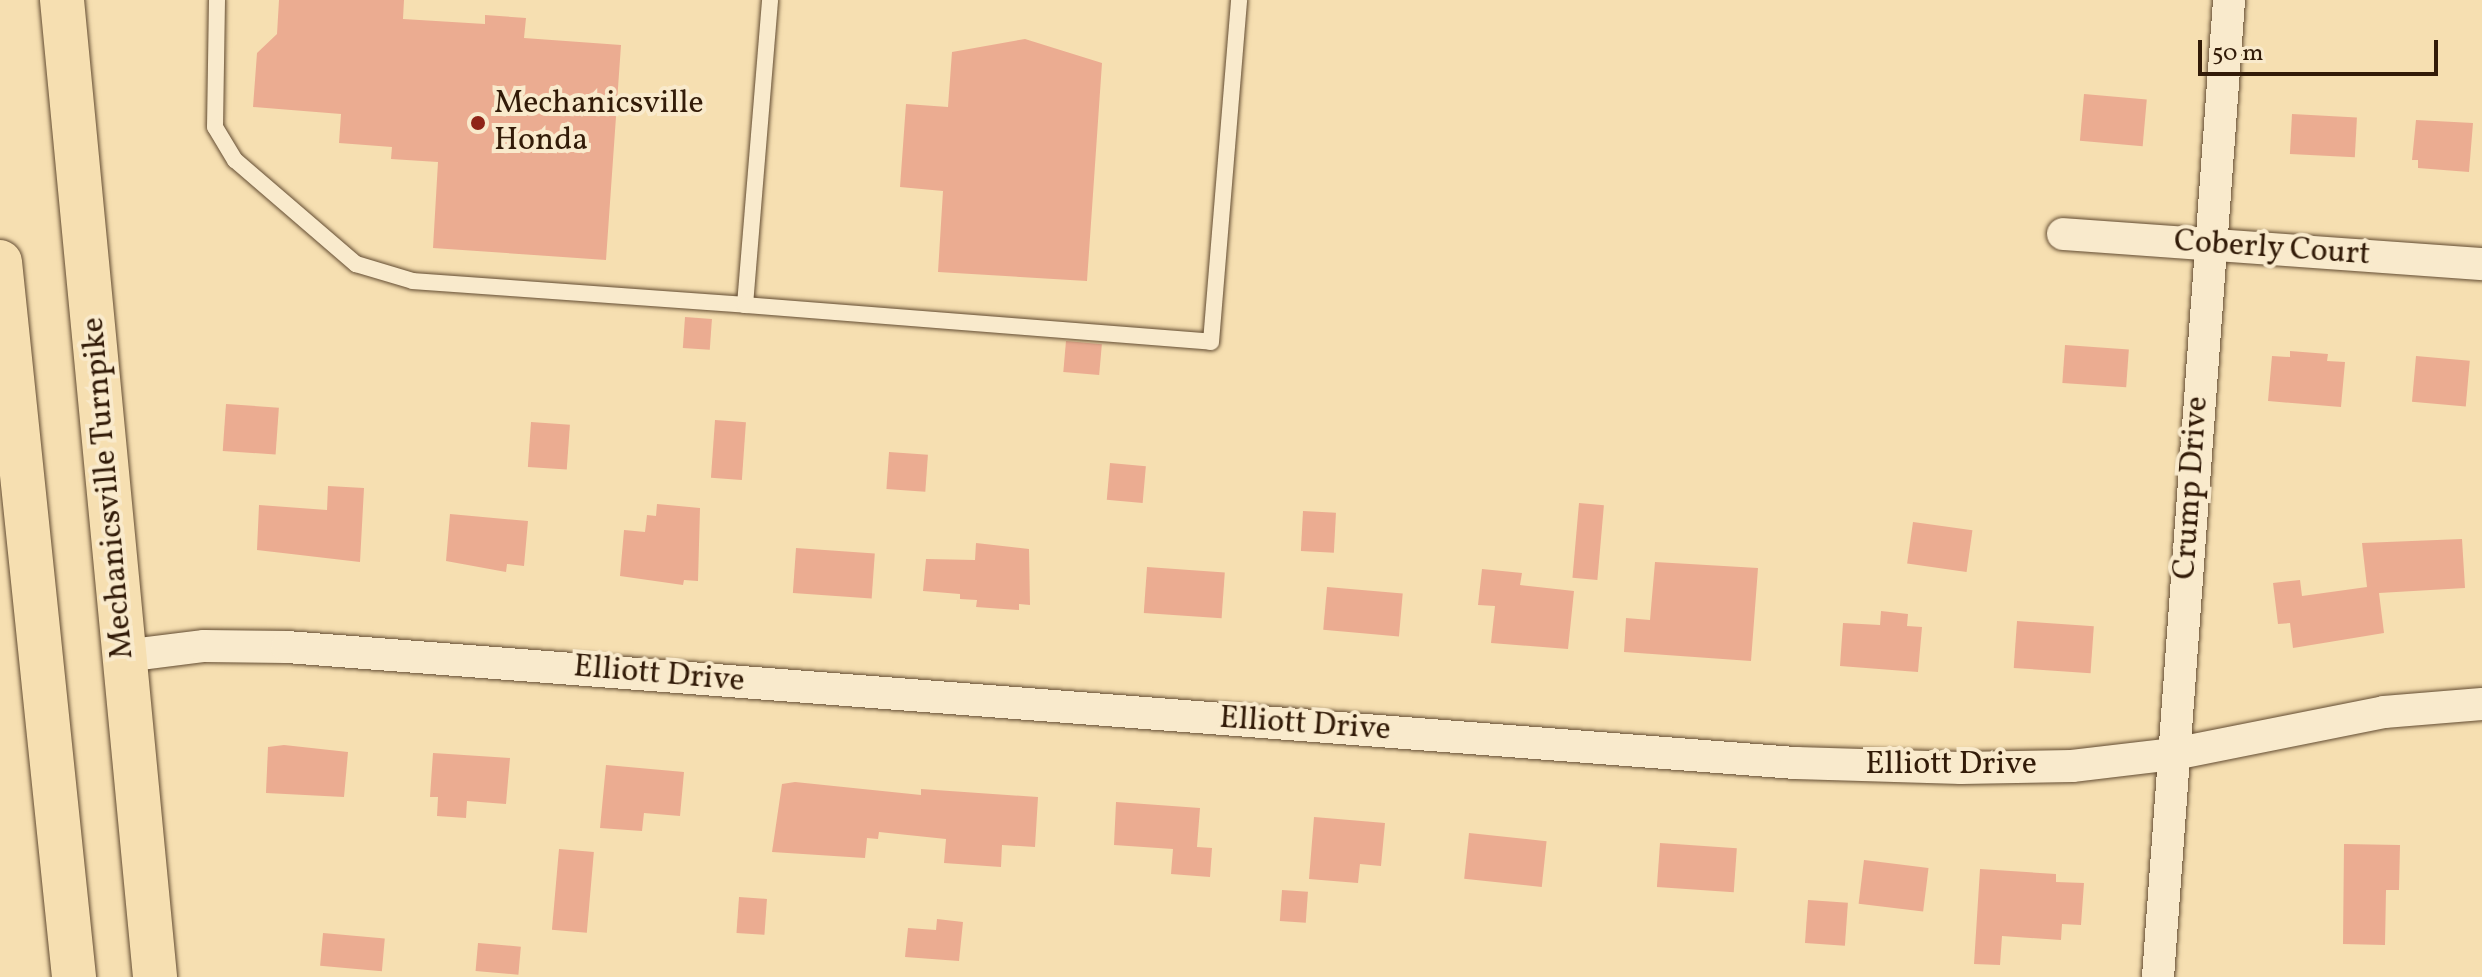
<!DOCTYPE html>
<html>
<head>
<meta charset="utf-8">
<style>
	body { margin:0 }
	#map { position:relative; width:2482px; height:977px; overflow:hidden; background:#f6dfb1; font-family:Vollkorn,serif }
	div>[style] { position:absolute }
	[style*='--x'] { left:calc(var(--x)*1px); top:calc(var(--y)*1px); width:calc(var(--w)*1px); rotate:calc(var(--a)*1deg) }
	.building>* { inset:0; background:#ebac91; transform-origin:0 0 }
	.roads { filter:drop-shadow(0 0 2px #634c32) drop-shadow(0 0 2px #634c32) }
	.lane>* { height:16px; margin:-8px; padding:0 8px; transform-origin:8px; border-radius:8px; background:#f9eacc }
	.street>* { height:32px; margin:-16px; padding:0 16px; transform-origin:16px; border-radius:16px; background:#f9eacc }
	.highway>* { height:44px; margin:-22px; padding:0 22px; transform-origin:22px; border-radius:22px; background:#f6dfb1 }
	.dots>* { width:22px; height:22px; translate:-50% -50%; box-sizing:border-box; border:4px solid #f9eacc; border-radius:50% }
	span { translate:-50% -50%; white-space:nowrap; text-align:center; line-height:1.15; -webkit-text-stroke:8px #f9eacc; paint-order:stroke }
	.poi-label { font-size:32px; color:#321b08 }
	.left { translate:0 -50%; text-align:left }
	.street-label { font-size:32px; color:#321b08 }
	.scale { position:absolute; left:2198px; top:40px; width:240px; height:36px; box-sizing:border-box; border:4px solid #321b08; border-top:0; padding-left:10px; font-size:24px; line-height:28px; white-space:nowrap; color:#321b08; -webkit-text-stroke:6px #f9eacc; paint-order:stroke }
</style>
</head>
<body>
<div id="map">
	<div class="building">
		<div style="clip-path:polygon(279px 0,404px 0,403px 19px,485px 24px,485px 15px,526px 18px,524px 38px,621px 45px,606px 260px,433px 248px,438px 162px,391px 159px,392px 147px,339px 143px,341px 114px,253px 107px,257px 53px,277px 34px)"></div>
		<div style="clip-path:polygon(1025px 39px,1102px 63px,1087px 281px,938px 272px,943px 191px,900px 187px,906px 104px,948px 107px,952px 52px)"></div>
		<div style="left:2084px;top:94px;width:63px;height:47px;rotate:5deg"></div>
		<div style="left:2292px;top:114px;width:65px;height:40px;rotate:3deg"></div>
		<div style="clip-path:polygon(2416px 120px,2473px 123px,2469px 172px,2418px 168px,2418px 160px,2412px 160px)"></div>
		<div style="left:685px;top:317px;width:27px;height:31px;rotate:4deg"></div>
		<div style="left:1066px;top:341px;width:36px;height:31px;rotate:5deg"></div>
		<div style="left:2065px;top:345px;width:64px;height:38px;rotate:4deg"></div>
		<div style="clip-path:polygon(2290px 351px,2328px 354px,2327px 361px,2345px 362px,2341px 407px,2268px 401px,2272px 356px,2290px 357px)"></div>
		<div style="left:2416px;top:356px;width:54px;height:46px;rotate:5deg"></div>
		<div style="left:226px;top:404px;width:53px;height:47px;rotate:4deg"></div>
		<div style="left:715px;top:420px;width:31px;height:58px;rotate:4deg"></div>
		<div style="left:531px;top:422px;width:39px;height:45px;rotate:4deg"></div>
		<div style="left:889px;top:452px;width:39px;height:37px;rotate:4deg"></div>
		<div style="left:1110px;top:463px;width:36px;height:37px;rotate:5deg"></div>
		<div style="clip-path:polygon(328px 486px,364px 488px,360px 562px,257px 550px,259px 505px,327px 510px)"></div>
		<div style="left:1579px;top:503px;width:25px;height:75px;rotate:5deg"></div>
		<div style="clip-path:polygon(657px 504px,700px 508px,698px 581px,684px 580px,683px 585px,620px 576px,624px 530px,645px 532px,647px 515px,656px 516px)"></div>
		<div style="left:1303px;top:511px;width:33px;height:40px;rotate:3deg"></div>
		<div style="clip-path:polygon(450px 514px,528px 521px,524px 566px,507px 564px,506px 572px,446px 561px)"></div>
		<div style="left:1913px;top:522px;width:60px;height:42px;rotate:8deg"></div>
		<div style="clip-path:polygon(2462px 539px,2465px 588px,2379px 593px,2384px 633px,2293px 648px,2290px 623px,2278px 624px,2273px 583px,2300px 580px,2302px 596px,2367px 587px,2362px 543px)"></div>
		<div style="clip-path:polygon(976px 543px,1029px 549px,1030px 605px,1019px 604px,1019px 610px,976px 607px,977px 600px,960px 599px,960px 594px,923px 591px,926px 559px,975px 560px)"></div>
		<div style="left:796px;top:548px;width:79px;height:45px;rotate:4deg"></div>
		<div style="clip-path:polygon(1655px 562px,1758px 568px,1751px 661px,1624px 652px,1626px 618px,1650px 620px)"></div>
		<div style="left:1147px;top:567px;width:78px;height:46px;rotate:4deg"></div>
		<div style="clip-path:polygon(1482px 569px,1522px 573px,1520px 585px,1574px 591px,1568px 649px,1491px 643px,1495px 606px,1478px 605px)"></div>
		<div style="left:1327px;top:587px;width:76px;height:43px;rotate:5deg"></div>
		<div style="clip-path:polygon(1881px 611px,1908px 614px,1907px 626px,1922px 627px,1918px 672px,1840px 666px,1843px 623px,1880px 625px)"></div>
		<div style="left:2017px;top:621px;width:77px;height:47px;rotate:4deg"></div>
		<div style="clip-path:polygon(284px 745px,348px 752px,344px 797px,266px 793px,268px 747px)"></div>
		<div style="clip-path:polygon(433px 753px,510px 758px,506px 804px,467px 801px,466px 818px,437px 816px,438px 797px,430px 797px)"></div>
		<div style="clip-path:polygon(606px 765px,684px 772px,680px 816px,644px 813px,642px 831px,600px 828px)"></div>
		<div style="clip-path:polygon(795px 782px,921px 795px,921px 789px,1038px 797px,1035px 847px,1002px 845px,1001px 867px,944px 863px,946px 839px,879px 832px,878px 839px,867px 838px,865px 858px,772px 852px,782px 784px)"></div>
		<div style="clip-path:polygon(1116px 802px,1200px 808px,1197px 847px,1212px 848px,1210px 877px,1171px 874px,1173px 849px,1114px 845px)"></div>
		<div style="clip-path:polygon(1314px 817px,1385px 823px,1381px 866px,1360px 864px,1358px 883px,1309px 879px)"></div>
		<div style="left:1469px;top:833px;width:78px;height:46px;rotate:6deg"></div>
		<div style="left:1660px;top:843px;width:77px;height:44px;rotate:4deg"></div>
		<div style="clip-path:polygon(2344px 844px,2400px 845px,2399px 890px,2386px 890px,2385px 945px,2343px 944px)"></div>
		<div style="left:559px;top:849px;width:35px;height:81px;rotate:5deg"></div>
		<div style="left:1864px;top:860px;width:65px;height:44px;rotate:7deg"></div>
		<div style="clip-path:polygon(1980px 869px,2056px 874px,2056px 882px,2084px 883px,2081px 925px,2062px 924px,2061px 940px,2002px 936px,2000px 965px,1974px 964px)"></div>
		<div style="left:1282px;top:890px;width:26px;height:31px;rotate:4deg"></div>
		<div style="left:739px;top:897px;width:28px;height:36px;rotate:4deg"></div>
		<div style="left:1808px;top:900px;width:40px;height:43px;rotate:4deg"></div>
		<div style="clip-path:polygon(937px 919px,963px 922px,959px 961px,905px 957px,908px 928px,936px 930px)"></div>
		<div style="left:323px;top:933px;width:62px;height:33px;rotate:5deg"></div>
		<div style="left:478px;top:943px;width:43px;height:28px;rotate:5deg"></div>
	</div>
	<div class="roads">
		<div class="lane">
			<div style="--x:217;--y:0;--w:127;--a:90.9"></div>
			<div style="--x:215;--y:127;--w:39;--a:59"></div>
			<div style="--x:235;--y:160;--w:160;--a:40.7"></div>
			<div style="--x:356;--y:264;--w:59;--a:16.6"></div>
			<div style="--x:413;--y:281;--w:333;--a:4.1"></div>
			<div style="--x:745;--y:305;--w:306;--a:-85.3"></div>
			<div style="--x:745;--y:305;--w:467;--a:4.5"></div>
			<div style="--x:1211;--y:342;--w:343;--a:-85.3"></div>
		</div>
		<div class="street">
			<div style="--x:2063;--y:234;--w:420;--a:4.1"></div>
			<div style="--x:124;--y:656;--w:81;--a:-7.1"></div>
			<div style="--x:204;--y:646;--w:83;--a:0.7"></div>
			<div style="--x:287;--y:647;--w:1513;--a:4.4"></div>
			<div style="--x:1796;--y:763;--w:165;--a:1.7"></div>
			<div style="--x:1961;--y:768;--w:111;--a:-1"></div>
			<div style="--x:2072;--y:766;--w:103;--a:-6.7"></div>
			<div style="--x:2174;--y:754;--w:214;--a:-11.3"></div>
			<div style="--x:2384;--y:712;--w:98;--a:-4.7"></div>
			<div style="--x:2158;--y:977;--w:980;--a:-85.84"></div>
		</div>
		<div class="highway">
			<div style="--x:62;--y:0;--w:981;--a:84.56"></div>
			<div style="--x:0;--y:262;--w:719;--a:84.09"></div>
		</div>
	</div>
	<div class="dots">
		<div style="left:478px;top:123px;background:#8f2418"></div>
	</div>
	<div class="poi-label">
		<span class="left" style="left:494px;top:123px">Mechanicsville<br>Honda</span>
	</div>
	<div class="street-label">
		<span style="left:2272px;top:249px;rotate:4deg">Coberly Court</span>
		<span style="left:109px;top:488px;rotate:-95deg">Mechanicsville Turnpike</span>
		<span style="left:2192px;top:488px;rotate:-86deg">Crump Drive</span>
		<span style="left:659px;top:675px;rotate:5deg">Elliott Drive</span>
		<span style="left:1305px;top:725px;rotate:4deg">Elliott Drive</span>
		<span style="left:1951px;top:765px">Elliott Drive</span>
	</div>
	<div class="scale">50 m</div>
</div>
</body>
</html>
